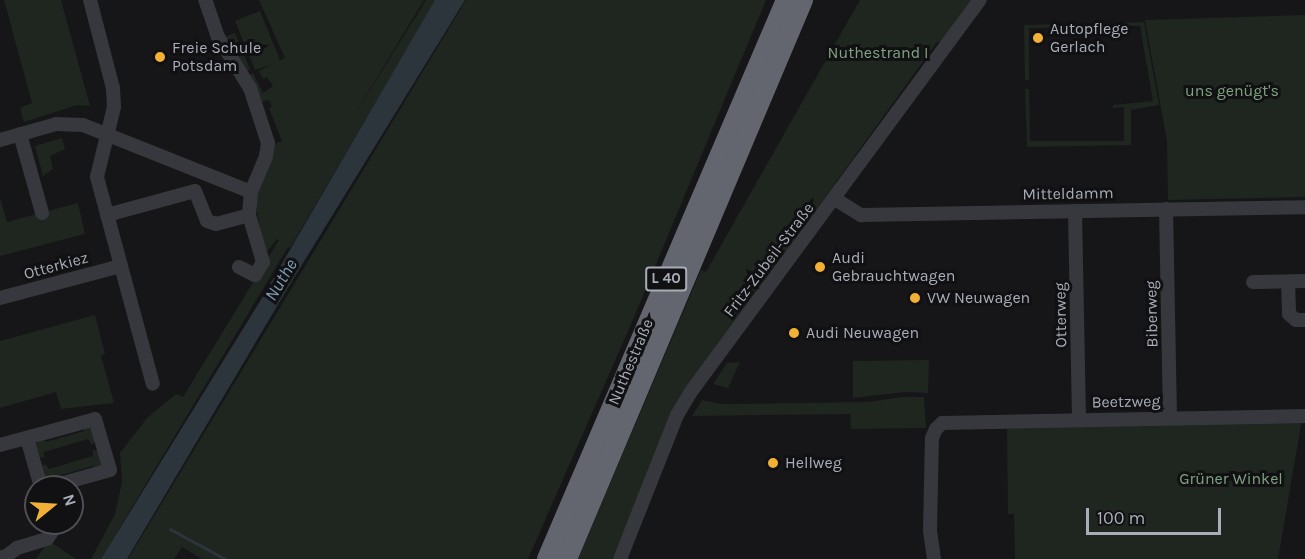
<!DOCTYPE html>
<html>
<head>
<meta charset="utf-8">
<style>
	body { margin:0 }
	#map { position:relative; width:1305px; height:559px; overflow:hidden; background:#161618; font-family:Karla,sans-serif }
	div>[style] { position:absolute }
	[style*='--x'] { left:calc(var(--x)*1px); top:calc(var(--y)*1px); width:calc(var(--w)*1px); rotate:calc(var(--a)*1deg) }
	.green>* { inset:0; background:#1e261f }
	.water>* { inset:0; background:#2c353c }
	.stream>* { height:3px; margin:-1.5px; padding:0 1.5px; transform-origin:1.5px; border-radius:1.5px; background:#2c353c }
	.minor>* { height:14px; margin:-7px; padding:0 7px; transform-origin:7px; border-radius:7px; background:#37383d }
	.highway>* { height:20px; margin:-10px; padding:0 10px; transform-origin:10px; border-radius:10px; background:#63666e }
	.dots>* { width:16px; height:16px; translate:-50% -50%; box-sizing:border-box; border:3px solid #111113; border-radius:50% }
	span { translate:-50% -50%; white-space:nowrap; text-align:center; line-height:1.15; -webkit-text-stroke:6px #111113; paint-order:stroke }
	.shield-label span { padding:2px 4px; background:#111113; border:2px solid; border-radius:4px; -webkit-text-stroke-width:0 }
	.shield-label { font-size:15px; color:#a8adb8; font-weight:700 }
	.poi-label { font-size:16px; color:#a8adb8 }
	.left { translate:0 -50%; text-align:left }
	.park-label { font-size:16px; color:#7fa381 }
	.street-label { font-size:16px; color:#a8adb8 }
	.water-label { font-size:18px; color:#7f9bb3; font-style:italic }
	.north { position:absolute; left:24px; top:475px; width:60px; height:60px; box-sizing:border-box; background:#111113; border:2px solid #4d4f55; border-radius:50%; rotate:72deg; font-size:16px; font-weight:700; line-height:24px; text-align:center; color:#a8adb8 }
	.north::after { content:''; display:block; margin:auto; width:21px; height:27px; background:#f2b134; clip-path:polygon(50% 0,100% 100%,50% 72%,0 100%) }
	.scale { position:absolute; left:1086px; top:508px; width:135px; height:27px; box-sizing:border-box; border:3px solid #a8adb8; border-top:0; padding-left:8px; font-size:18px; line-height:21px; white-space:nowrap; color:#a8adb8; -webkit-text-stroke:4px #111113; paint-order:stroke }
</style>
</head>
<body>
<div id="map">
	<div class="green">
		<div style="clip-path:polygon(4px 0,61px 0,90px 106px,77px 105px,24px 122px,20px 108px,32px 103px)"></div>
		<div style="clip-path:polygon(259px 0,424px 0,350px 122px,426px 0,436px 0,290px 248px,288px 247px,101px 559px,91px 559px,115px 514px,122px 482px,120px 453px,147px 418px,176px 394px,183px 397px,279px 240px,277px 239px,265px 254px,255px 201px,272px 145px,282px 141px,269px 108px,272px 107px,269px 100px,262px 102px,246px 76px,253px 73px,263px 93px,273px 86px,267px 77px,263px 79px,259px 71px,273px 64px,255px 70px,235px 21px,260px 11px,280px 60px,285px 58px)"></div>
		<div style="clip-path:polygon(466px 0,766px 0,632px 322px,528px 559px,202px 559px,182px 547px,174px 559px,128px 559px)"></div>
		<div style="clip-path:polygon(860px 0,975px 0,944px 41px,937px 42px,715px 350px,682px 392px,612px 559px,578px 559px,701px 270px,706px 272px)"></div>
		<div style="clip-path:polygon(1305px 15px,1305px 197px,1168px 200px,1167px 141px,1145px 20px)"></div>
		<div style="clip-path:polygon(1144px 22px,1159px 105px,1131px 110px,1131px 145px,1027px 147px,1025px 89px,1029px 89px,1030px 141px,1124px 141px,1124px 107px,1113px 108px,1113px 105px,1153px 101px,1140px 26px,1120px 28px,1118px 23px)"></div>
		<div style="clip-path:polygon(1108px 23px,1108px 27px,1029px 28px,1029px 80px,1025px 80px,1024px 25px)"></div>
		<div style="clip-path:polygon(235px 33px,250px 69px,245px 73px,223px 37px)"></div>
		<div style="clip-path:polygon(62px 138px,65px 149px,50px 156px,53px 169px,43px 176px,35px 146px)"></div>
		<div style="clip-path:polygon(0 198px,7px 222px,78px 203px,85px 234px,0 256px)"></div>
		<div style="clip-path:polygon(95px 315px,105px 354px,101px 356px,114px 403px,61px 409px,56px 392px,0 408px,0 341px)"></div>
		<div style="clip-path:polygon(929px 360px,928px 393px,905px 392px,853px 398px,853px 361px)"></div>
		<div style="clip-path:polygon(740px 362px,728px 388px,713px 384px,727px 363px)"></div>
		<div style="clip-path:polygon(902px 397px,924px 397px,926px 428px,851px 429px,850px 414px,692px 416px,702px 400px,721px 404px,869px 402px)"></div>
		<div style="clip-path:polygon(1302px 419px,1278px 559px,1015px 559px,1014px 514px,1008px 514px,1007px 427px)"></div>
		<div style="clip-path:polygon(84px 425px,91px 426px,95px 442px,92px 445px,88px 439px,44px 452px,44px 458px,37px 456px,34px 446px,42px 437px,46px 442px,84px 431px)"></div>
		<div style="clip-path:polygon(93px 450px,98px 451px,103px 465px,96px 471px,93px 466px,54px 477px,54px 483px,46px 482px,41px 467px,43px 465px,45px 464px,49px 469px,93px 456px)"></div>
		<div style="clip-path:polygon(49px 541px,76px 559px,36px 559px)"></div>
	</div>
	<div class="water">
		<div style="clip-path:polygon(435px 0,465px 0,295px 276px,127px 559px,101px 559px,262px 298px)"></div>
	</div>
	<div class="stream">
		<div style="--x:170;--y:529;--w:63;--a:28.6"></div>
	</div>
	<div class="minor">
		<div style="--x:90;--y:0;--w:91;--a:75.4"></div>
		<div style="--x:113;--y:88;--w:19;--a:87"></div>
		<div style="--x:114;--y:107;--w:72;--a:103.7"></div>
		<div style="--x:97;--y:177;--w:214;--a:74.9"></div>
		<div style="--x:20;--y:134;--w:82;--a:74.4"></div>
		<div style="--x:0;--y:140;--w:58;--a:-15.9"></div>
		<div style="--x:56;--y:124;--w:27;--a:2"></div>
		<div style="--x:83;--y:125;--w:181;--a:21.7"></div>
		<div style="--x:835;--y:199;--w:31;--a:32"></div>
		<div style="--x:861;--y:215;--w:444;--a:-1"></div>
		<div style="--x:1166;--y:209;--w:209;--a:88.9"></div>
		<div style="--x:1075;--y:211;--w:208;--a:88.9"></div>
		<div style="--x:107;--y:215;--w:91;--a:-15.3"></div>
		<div style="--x:195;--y:191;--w:32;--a:68"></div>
		<div style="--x:207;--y:221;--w:9;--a:18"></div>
		<div style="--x:216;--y:224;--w:34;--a:-15"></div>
		<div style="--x:249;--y:215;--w:23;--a:-85"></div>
		<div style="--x:251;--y:192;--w:39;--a:-67"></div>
		<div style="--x:266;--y:156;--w:13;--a:-81"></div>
		<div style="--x:268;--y:143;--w:58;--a:-108.1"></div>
		<div style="--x:250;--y:88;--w:60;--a:-122.1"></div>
		<div style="--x:218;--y:37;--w:39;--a:-109"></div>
		<div style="--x:239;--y:267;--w:18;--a:27"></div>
		<div style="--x:255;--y:275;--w:15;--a:-58"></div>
		<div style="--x:263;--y:262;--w:49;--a:-106.6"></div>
		<div style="--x:1253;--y:282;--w:52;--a:-1.1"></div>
		<div style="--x:1288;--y:282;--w:32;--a:88"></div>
		<div style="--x:1289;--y:314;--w:9;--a:41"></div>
		<div style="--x:1296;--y:320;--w:9;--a:0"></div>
		<div style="--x:0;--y:298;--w:125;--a:-14.8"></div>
		<div style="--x:27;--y:438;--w:51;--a:74.1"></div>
		<div style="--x:0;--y:445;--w:98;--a:-15.3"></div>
		<div style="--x:95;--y:419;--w:53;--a:73.6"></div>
		<div style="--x:110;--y:470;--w:63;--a:164.4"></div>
		<div style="--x:0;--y:557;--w:3;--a:45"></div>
		<div style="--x:2;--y:559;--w:19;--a:-36"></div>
		<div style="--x:17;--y:548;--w:31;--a:-17"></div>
		<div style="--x:47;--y:539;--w:7;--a:-56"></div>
		<div style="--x:51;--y:533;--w:10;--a:-96"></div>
		<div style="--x:620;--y:559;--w:155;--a:-68.4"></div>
		<div style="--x:677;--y:415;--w:26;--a:-59"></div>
		<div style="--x:690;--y:393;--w:488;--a:-53.6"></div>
		<div style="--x:934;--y:559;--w:28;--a:-98"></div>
		<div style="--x:930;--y:531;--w:93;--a:-88.8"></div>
		<div style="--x:932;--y:438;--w:10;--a:-66"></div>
		<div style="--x:936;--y:429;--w:8;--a:-45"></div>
		<div style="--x:942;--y:423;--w:363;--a:-1.1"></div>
	</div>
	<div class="highway">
		<div style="--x:547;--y:559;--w:608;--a:-66.85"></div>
		<div style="--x:567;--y:559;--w:607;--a:-67.11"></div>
	</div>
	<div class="dots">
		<div style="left:1038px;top:38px;background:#f2b134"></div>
		<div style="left:160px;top:57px;background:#f2b134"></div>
		<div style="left:820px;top:267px;background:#f2b134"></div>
		<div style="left:915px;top:298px;background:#f2b134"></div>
		<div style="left:794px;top:333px;background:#f2b134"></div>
		<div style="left:773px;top:463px;background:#f2b134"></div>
	</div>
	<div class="shield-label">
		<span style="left:666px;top:279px">L 40</span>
	</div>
	<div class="poi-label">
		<span class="left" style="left:1050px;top:38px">Autopflege<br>Gerlach</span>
		<span class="left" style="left:172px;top:57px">Freie Schule<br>Potsdam</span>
		<span class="left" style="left:832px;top:267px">Audi<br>Gebrauchtwagen</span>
		<span class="left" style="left:927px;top:298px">VW Neuwagen</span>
		<span class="left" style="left:806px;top:333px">Audi Neuwagen</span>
		<span class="left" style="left:785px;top:463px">Hellweg</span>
	</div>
	<div class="park-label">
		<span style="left:878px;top:53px">Nuthestrand I</span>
		<span style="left:1232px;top:91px">uns genügt's</span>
		<span style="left:1231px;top:479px">Grüner Winkel</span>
	</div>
	<div class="street-label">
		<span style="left:1068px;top:194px;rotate:-1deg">Mitteldamm</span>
		<span style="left:769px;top:260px;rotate:-53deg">Fritz-Zubeil-Straße</span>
		<span style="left:56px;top:266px;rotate:-15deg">Otterkiez</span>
		<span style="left:1152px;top:314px;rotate:-91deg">Biberweg</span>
		<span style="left:1061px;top:315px;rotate:-91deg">Otterweg</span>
		<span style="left:631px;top:362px;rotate:-67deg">Nuthestraße</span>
		<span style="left:1126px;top:402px;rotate:-1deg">Beetzweg</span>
	</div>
	<div class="water-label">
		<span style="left:281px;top:280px;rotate:-59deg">Nuthe</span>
	</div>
	<div class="north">N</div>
	<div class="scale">100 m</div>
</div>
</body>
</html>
